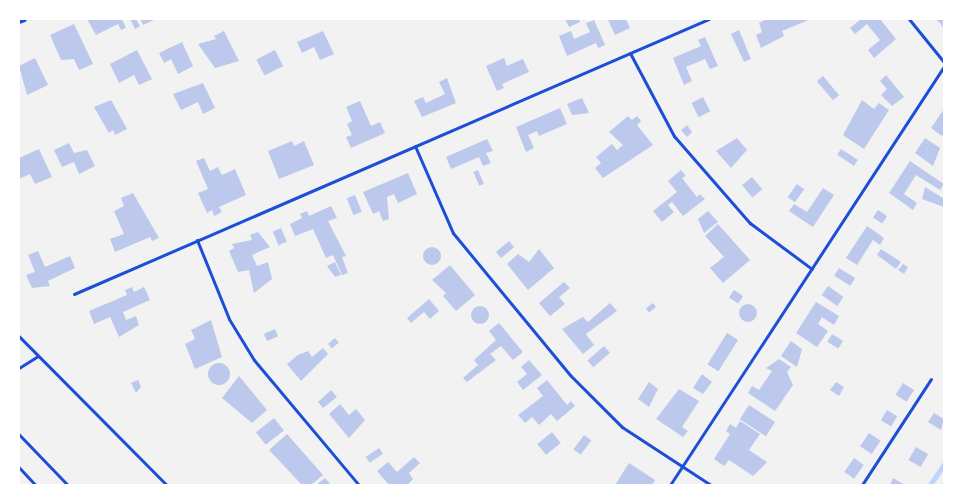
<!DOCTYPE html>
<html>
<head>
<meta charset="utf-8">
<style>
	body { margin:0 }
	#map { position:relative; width:963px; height:504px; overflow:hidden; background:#f2f2f2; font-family:Commissioner,sans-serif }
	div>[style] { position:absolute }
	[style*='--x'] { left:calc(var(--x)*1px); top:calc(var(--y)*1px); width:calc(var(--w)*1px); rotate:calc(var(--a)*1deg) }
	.stream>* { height:4.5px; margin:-2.25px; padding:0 2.25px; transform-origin:2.25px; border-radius:2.25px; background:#bfd3fe }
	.building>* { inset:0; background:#bdc9ec; transform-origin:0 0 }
	.round { border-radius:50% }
	.path>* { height:2.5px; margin:-1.25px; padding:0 1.25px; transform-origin:1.25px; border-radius:1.25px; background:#1d4ed8 }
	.service>* { height:3px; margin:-1.5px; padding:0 1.5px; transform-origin:1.5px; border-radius:1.5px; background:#1d4ed8 }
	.minor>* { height:5px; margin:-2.5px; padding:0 2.5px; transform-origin:2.5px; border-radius:2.5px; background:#1d4ed8 }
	span { translate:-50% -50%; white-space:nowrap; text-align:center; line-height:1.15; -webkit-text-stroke:4.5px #fff; paint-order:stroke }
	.frame { position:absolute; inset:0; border:20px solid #fff; pointer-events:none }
</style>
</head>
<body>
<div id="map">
	<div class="stream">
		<div style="--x:930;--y:485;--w:25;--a:-56"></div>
	</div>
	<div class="building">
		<div style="clip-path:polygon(87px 19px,122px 19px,126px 28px,121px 30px,118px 24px,96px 35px)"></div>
		<div style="clip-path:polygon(130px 19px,136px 19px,140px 26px,135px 29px)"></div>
		<div style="clip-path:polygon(140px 19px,156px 19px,143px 25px)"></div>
		<div style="clip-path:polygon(565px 19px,579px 19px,580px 22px,569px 27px)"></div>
		<div style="clip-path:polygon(626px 19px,630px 28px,615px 35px,608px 20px)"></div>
		<div style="clip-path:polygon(767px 19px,811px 19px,782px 31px,784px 36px,761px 48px,756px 35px,762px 32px,759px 23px)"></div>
		<div style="clip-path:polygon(861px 19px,880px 19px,896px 39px,874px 58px,868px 50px,880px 40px,867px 24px,855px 34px,850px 28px)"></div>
		<div style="clip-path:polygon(935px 19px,944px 19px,944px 29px,940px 23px)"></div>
		<div style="clip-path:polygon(594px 20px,605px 45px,598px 48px,596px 43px,567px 56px,559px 36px,571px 31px,574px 39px,590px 32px,586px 23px)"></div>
		<div style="clip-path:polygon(74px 24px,93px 64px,79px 70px,74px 59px,61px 60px,50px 35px)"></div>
		<div style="clip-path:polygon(739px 30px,751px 59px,744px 62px,731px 34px)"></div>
		<div style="clip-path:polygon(224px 31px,239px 61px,215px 68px,198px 44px,216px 39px,214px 36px)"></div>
		<div style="clip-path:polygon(323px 31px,334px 54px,320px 60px,314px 47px,302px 53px,297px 42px)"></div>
		<div style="clip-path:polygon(705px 37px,718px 66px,710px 69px,705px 59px,686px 67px,692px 81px,684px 85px,673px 58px,701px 46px,698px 40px)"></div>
		<div style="clip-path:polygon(182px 42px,193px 66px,178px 74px,171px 59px,164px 63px,159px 53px)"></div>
		<div style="clip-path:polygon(137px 50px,152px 79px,139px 85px,134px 75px,119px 83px,110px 64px)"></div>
		<div style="left:275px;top:50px;width:18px;height:21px;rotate:63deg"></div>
		<div style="clip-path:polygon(35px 58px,48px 85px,27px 95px,19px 66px)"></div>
		<div style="clip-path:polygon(504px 58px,507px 66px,523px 59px,529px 72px,502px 84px,504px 88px,497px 91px,486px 66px)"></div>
		<div style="clip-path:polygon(886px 75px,904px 97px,892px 106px,881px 95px,887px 89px,880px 81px)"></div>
		<div style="left:823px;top:76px;width:25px;height:8px;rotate:50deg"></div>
		<div style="clip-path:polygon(447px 78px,456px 103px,422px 117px,414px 101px,423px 97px,426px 103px,445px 94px,439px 82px)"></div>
		<div style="clip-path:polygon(203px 83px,215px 108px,203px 114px,198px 102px,181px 110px,173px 94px)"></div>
		<div style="left:703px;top:97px;width:16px;height:13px;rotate:63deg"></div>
		<div style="clip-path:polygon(582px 98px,589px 113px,572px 115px,567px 104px)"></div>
		<div style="clip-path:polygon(111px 100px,127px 129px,115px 135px,113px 130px,109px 133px,94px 107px)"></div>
		<div style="clip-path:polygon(862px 100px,874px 109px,879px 103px,889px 110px,864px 149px,843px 135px)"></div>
		<div style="clip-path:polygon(360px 101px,371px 126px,380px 122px,385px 133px,351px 148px,346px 137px,352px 135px,347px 124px,352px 121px,346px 107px)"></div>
		<div style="clip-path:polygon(560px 108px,567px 124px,539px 136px,537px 131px,528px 135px,534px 148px,526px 152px,516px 127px)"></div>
		<div style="clip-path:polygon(944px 109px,944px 133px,942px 136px,931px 128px)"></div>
		<div style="clip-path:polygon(628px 116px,632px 120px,637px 116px,641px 121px,637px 125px,653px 145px,603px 178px,595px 168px,601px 163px,596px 157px,612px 144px,617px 150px,623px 145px,609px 132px)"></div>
		<div style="clip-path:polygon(687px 125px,692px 132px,687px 137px,681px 130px)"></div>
		<div style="clip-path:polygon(737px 138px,747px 150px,731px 168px,716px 151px)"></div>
		<div style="clip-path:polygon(925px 138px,940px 148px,933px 166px,915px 153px)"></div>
		<div style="clip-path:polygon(487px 139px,493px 151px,486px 153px,491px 163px,483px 166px,479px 157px,451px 169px,446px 157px)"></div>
		<div style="clip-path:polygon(292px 141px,294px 146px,304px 141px,314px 165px,279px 179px,268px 151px)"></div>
		<div style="clip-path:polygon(69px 143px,74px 153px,87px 150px,95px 166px,79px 174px,74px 162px,62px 167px,54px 150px)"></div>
		<div style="clip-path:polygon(39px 149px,52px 177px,35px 184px,30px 174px,19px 179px,19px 158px)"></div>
		<div style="left:841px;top:149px;width:20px;height:7px;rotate:33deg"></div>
		<div style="clip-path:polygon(204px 158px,210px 171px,218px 167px,222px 175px,235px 169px,246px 195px,219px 207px,222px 212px,214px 216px,212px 210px,207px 213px,198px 193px,208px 189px,196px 161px)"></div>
		<div style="clip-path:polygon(910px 161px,944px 184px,940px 190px,916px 175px,904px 194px,917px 203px,913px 210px,889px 193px)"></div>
		<div style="left:478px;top:170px;width:15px;height:5px;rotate:67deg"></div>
		<div style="clip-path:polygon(681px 170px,686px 176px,682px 178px,697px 197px,700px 194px,705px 199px,683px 216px,672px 202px,668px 205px,674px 212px,662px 222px,653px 211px,677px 192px,668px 181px)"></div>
		<div style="clip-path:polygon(408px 173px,417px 194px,398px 203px,394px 194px,387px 197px,389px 219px,383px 221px,379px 211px,373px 214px,363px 192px)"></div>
		<div style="left:752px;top:177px;width:16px;height:13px;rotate:50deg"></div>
		<div style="left:797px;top:184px;width:9px;height:16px;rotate:36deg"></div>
		<div style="clip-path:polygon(925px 187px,943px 198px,944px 207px,922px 199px)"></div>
		<div style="clip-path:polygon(823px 188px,834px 195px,813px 227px,789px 211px,794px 204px,807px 212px)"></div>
		<div style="clip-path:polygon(133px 193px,159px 238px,152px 241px,150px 237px,115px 252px,110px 239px,124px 234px,114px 211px,124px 206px,121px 198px)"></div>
		<div style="left:355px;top:195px;width:18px;height:9px;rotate:68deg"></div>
		<div style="clip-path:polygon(331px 206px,337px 218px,328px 221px,346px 256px,342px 257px,348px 273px,342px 275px,333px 255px,326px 258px,313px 229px,295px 236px,290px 224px,302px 218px,300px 214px,307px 211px,309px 216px)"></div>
		<div style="left:878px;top:210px;width:11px;height:9px;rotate:34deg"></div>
		<div style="clip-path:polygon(708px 211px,718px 222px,704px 233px,698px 219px)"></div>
		<div style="clip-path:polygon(718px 224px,750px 260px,723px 283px,710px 268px,724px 257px,705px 236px)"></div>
		<div style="clip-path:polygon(867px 226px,884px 238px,880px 245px,873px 240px,857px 265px,846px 258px)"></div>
		<div style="left:281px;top:228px;width:15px;height:9px;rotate:67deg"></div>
		<div style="clip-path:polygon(258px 232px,270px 247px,252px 255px,257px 266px,268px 262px,272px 279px,254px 293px,249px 270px,238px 272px,229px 251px,234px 248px,232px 244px,252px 240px,250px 235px)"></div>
		<div style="left:509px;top:241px;width:8px;height:17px;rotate:50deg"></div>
		<div class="round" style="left:423px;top:247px;width:18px;height:18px"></div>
		<div style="clip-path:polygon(539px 249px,554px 268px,528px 290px,507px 264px,518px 254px,529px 262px)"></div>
		<div style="clip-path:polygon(881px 249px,901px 262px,896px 269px,877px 255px)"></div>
		<div style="clip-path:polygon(38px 251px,45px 267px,70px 256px,75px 268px,48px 281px,50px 286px,32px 288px,26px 275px,35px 272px,28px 255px)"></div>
		<div style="clip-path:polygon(335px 262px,341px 275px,335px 277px,327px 266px)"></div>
		<div style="clip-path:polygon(903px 264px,908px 267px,904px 274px,898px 270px)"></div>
		<div style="clip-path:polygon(450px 265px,475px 295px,456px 311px,443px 296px,446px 293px,432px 280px)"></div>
		<div style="left:839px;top:268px;width:19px;height:9px;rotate:32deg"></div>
		<div style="clip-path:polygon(564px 282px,570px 288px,559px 297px,565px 304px,550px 316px,539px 303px)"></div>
		<div style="left:828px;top:286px;width:19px;height:11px;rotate:35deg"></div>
		<div style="clip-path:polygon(132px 287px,134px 292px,144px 287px,150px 300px,123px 312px,126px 320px,136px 316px,139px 325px,119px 337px,110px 317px,94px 324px,89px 311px,127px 295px,125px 290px)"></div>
		<div style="left:734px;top:290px;width:11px;height:9px;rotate:34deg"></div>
		<div style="clip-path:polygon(429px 299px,439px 311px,430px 319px,424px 312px,411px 323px,407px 318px)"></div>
		<div style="clip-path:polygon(816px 302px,839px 316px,834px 325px,822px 317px,818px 324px,828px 331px,817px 347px,796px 333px)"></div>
		<div style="clip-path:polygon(610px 303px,617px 311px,586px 334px,594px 345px,583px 354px,562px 329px,583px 317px,588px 322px)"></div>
		<div style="left:653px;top:303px;width:5px;height:9px;rotate:53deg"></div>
		<div class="round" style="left:739px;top:304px;width:18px;height:18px"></div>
		<div class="round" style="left:471px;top:306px;width:18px;height:18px"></div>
		<div style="clip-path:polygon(211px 320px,222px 357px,195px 369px,185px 344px,195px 339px,191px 330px)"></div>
		<div style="clip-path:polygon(499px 323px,523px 352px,513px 360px,501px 346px,490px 354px,496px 360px,467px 382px,463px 378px,478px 365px,474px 360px,496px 340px,489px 331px)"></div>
		<div style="left:275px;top:329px;width:8px;height:12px;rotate:67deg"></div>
		<div style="left:727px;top:333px;width:13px;height:37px;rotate:32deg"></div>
		<div style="left:832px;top:334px;width:13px;height:9px;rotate:32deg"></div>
		<div style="left:335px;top:338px;width:6px;height:9px;rotate:51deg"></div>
		<div style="clip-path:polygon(791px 341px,802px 349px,797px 367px,781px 356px)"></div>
		<div style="left:604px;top:346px;width:9px;height:22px;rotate:49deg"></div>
		<div style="clip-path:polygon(323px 348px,328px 354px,301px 381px,287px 364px,298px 355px,308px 351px,312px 357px)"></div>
		<div style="clip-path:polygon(779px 359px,791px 367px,787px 372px,793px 385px,775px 411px,748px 393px,752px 386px,759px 390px,772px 371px,766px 368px)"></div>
		<div style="clip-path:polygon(529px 360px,542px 375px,523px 390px,517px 382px,527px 374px,521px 367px)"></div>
		<div class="round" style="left:208px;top:363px;width:22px;height:22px"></div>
		<div style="clip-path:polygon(702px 374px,712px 382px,703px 394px,693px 388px)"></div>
		<div style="clip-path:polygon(239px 376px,267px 410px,252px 423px,222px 398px)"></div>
		<div style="clip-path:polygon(138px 380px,141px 387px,136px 393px,131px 383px)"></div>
		<div style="clip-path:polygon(547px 380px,567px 405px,571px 401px,575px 406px,557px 421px,551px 414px,539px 425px,532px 417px,525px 423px,518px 415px,543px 396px,537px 388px)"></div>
		<div style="clip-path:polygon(649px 382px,658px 389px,649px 407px,638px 399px)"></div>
		<div style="clip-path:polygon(836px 382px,844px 387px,839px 396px,830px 390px)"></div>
		<div style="left:903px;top:383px;width:13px;height:14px;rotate:32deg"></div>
		<div style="clip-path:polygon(679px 389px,699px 401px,682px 427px,688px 431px,683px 437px,656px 419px)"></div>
		<div style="clip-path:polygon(331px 390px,337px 397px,323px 408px,318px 402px)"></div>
		<div style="clip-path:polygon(340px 404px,349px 415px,356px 409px,365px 420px,349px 438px,329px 414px)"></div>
		<div style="left:749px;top:405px;width:31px;height:17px;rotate:33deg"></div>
		<div style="left:887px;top:410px;width:12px;height:12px;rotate:31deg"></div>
		<div style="clip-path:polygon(934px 413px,944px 419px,941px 430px,928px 422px)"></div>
		<div style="left:274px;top:418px;width:16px;height:23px;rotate:52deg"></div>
		<div style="clip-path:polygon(740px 421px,760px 434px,749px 450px,767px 462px,753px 476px,729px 460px,724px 466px,714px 459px,730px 434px,726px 431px,730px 424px,736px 428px)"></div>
		<div style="left:552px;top:432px;width:14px;height:19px;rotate:51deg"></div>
		<div style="left:869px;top:433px;width:14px;height:16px;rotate:34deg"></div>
		<div style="clip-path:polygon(287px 434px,323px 475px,311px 485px,302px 485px,269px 450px)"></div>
		<div style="left:584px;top:435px;width:9px;height:18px;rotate:36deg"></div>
		<div style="left:916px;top:447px;width:14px;height:15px;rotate:30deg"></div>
		<div style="left:379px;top:448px;width:7px;height:16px;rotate:56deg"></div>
		<div style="clip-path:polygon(414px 457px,420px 463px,409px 473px,413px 479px,407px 485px,389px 485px,377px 471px,388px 462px,397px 472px)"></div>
		<div style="left:854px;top:458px;width:12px;height:17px;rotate:35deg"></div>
		<div style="clip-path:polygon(629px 463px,655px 480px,652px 485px,615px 485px)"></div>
		<div style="clip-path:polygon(325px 478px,330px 484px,316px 485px)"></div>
		<div style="clip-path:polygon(893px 478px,905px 485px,890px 485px)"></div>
	</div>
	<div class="path">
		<div style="--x:19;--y:336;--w:210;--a:45.2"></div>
		<div style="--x:19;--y:368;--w:22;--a:-32"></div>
		<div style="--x:19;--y:434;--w:71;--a:46.1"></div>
		<div style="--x:19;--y:467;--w:25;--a:47"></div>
		<div style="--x:862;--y:485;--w:126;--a:-56.9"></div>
	</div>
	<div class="service">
		<div style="--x:909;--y:19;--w:55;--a:50.9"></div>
		<div style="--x:630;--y:53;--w:94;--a:62.1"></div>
		<div style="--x:674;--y:136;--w:116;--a:48.9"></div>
		<div style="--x:750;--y:223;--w:77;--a:36.6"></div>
		<div style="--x:415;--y:146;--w:95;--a:66.4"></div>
		<div style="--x:453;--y:233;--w:185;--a:50.5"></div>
		<div style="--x:571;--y:376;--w:72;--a:45"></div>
		<div style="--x:622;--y:427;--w:106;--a:33.1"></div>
		<div style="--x:197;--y:240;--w:85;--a:67.9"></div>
		<div style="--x:229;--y:319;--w:48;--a:58.6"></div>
		<div style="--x:254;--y:360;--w:163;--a:50"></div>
		<div style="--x:74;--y:294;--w:692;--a:-23.42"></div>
		<div style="--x:670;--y:485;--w:500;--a:-56.8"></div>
	</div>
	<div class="minor">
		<div style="--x:19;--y:21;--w:5;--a:-22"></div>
	</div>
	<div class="frame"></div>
</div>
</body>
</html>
